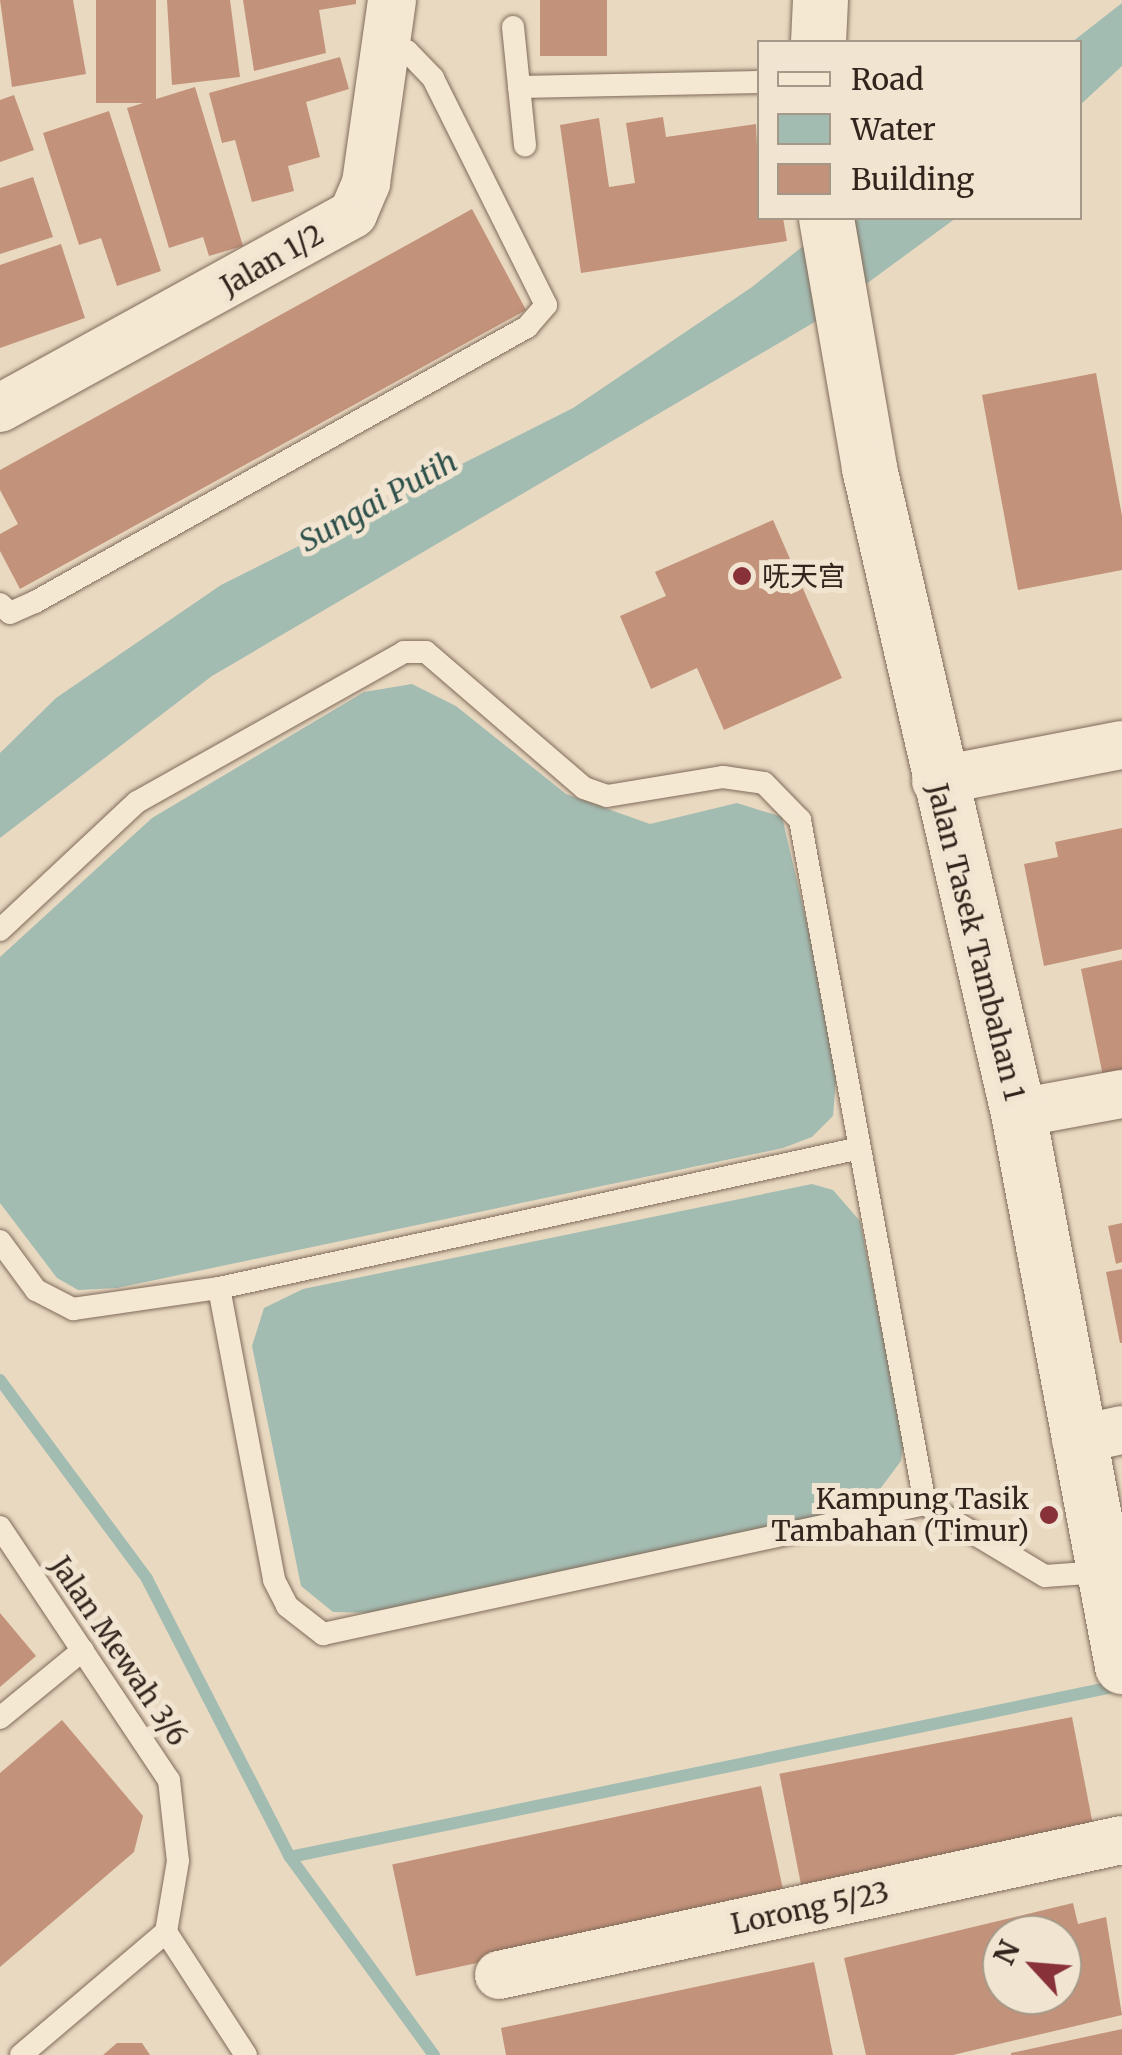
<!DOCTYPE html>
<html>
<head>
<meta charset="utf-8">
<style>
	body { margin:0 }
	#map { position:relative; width:1122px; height:2055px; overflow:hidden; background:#e9d9c1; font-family:Merriweather,"Noto Sans SC",serif }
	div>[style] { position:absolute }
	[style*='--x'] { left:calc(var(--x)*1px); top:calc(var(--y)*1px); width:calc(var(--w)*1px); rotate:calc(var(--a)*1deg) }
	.water>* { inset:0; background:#a3bcb2 }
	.stream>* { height:12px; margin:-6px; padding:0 6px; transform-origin:6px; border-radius:6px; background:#a3bcb2 }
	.building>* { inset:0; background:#c3927a; transform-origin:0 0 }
	.roads { filter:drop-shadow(0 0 2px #806b5a) drop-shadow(0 0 2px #806b5a) }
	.service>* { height:22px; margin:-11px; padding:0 11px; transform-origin:11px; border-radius:11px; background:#f5e8d3 }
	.minor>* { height:48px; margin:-24px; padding:0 24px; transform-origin:24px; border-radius:24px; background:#f5e8d3 }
	.tertiary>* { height:55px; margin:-27.5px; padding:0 27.5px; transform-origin:27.5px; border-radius:27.5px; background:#f5e8d3 }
	.dots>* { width:28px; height:28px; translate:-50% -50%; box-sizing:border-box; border:5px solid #f1e4d0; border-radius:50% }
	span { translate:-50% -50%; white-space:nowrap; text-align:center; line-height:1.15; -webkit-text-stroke:10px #f1e4d0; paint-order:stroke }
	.street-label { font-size:28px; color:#31251d }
	.poi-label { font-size:28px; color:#31251d }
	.left { translate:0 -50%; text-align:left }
	.right { translate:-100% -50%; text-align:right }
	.water-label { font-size:30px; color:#2e504b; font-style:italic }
	.legend { position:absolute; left:757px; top:40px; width:325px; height:180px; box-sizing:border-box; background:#f1e4d0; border:2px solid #a49888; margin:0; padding:12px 18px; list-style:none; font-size:30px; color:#31251d }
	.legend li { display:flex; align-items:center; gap:20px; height:50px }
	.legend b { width:50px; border:2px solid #a49888 }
	.north { position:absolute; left:982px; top:1915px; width:100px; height:100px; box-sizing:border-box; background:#f1e4d0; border:2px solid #a49888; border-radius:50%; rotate:296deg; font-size:28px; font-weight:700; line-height:40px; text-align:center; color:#31251d }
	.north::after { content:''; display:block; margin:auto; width:35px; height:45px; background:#893139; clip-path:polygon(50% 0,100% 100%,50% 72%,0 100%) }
</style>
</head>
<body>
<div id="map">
	<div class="water">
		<div style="clip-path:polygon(1122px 3px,1122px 66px,1080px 105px,1080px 42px,1072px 42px)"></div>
		<div style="clip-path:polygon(838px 218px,956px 218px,813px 323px,212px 676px,0 838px,0 753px,56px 698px,221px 585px,573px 408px,752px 287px)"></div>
		<div style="clip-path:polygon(412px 684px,456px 706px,566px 794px,650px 824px,737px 803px,782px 817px,838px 1056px,833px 1116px,812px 1137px,783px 1148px,117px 1288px,78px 1290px,57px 1278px,0 1203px,0 957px,152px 818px,364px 692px)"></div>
		<div style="clip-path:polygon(812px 1184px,833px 1190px,860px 1221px,904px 1440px,901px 1461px,874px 1497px,855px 1508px,371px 1613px,333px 1612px,301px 1586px,252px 1346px,264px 1308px,303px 1289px)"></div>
	</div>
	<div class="stream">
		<div style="--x:0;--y:1380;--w:247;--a:53.5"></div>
		<div style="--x:147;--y:1579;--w:313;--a:62.8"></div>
		<div style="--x:290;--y:1857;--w:245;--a:54"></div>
		<div style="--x:290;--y:1857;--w:850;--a:-11.68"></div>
	</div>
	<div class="building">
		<div style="clip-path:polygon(0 0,73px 0,86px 74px,12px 87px)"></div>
		<div style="left:96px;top:0;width:60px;height:103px"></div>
		<div style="clip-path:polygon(167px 0,230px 0,240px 77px,172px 85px)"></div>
		<div style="clip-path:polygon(243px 0,356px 0,356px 4px,319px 10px,326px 53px,254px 71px)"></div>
		<div style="left:540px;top:0;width:67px;height:56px"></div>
		<div style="clip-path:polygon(340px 57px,349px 89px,306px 102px,320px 157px,288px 166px,294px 191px,252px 202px,235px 140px,222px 143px,209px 93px)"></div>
		<div style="clip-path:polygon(195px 87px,243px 246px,209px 256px,203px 237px,169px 248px,127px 108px)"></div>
		<div style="clip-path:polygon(14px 95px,34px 150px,0 162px,0 100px)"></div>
		<div style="clip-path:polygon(109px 111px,161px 271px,117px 286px,101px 238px,79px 245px,43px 133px)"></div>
		<div style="clip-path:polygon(663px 117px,666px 137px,756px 124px,760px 218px,783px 218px,787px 241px,581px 273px,560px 125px,599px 118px,609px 187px,635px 183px,626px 123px)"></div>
		<div style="clip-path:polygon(33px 177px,53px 237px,0 254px,0 188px)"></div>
		<div style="clip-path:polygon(472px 209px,526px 310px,20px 589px,0 551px,0 534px,18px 524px,0 490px,0 470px)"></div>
		<div style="clip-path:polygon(61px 244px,85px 318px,0 348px,0 265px)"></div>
		<div style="clip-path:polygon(1096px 373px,1122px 516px,1122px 570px,1018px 590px,982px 395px)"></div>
		<div style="clip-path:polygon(773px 520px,842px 678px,724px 730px,697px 668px,651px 689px,620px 616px,666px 596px,655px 572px)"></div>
		<div style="clip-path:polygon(1122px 828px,1122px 949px,1044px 966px,1024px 864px,1058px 857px,1055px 842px)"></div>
		<div style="clip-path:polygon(1122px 960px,1122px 1072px,1103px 1076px,1081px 969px)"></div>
		<div style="clip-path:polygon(1122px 1223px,1122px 1262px,1116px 1264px,1108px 1226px)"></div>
		<div style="clip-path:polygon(1122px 1269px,1122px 1343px,1120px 1343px,1106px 1272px)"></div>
		<div style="clip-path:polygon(0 1613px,36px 1656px,0 1687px)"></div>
		<div style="left:1072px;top:1717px;width:119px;height:298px;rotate:79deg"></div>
		<div style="clip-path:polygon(62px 1720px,143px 1816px,134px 1852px,0 1967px,0 1773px)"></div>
		<div style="left:761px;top:1786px;width:114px;height:377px;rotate:78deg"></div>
		<div style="clip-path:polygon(evenodd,1073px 1903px,1078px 1924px,1106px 1917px,1122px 2015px,953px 2055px,866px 2055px,844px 1958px,1073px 1903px,1002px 1935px,1062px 1935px,1062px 1995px,1002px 1995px,1002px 1935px)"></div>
		<div style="clip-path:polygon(814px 1962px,833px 2055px,506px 2055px,501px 2028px)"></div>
		<div style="clip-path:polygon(1122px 2029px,1122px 2055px,1011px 2055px,1011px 2053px)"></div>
		<div style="clip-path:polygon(117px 2043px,142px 2043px,150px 2055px,103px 2055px)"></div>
	</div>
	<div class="roads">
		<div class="service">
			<div style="--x:513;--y:27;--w:119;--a:84.2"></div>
			<div style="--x:519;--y:87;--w:241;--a:-1.2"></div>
			<div style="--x:0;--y:604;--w:13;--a:42"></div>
			<div style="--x:10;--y:613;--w:27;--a:-24"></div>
			<div style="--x:35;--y:602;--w:564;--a:-29.2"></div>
			<div style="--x:527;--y:327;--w:29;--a:-49"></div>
			<div style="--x:546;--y:305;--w:254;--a:-116.5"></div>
			<div style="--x:433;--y:78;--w:37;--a:-134"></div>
			<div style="--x:407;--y:51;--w:22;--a:-164"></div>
			<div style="--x:0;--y:930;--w:187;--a:-43.1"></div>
			<div style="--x:137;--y:802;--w:306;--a:-29.3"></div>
			<div style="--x:404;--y:652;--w:22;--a:0"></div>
			<div style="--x:426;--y:652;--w:208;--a:40.7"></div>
			<div style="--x:584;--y:788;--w:24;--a:19"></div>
			<div style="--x:607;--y:796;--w:118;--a:-9.3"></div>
			<div style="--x:723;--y:777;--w:41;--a:8.3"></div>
			<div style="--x:764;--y:783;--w:52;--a:45.8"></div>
			<div style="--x:800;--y:820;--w:695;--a:79.64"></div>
			<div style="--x:0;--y:1241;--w:61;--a:53.7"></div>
			<div style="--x:36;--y:1290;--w:42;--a:27.2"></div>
			<div style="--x:73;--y:1309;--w:148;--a:-8.2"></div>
			<div style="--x:219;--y:1288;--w:656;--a:-12.32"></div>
			<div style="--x:219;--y:1288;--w:297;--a:79.3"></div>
			<div style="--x:274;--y:1580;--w:29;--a:63"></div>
			<div style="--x:287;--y:1606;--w:46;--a:37.9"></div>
			<div style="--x:323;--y:1634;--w:616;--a:-12.19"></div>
			<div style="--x:925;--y:1504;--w:140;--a:31"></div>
			<div style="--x:1045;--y:1576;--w:56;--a:-4.1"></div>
			<div style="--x:0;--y:1527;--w:304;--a:56.3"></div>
			<div style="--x:169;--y:1780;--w:81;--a:83.7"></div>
			<div style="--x:178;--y:1861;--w:72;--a:99.6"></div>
			<div style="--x:0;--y:1718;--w:107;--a:-39.3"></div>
			<div style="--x:166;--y:1932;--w:147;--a:57"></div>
			<div style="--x:21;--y:2055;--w:190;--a:-40.3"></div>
		</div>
		<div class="minor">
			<div style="--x:0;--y:408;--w:403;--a:-28.8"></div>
			<div style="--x:353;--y:214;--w:34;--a:-67"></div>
			<div style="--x:366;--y:183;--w:185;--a:-81.9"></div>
			<div style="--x:936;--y:781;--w:189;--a:-11"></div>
			<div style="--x:1018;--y:1113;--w:106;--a:-10.4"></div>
			<div style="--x:1076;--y:1440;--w:47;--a:-12.3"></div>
			<div style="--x:499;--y:1975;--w:637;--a:-12.23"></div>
		</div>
		<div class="tertiary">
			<div style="--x:818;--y:42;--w:42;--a:-87.3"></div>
			<div style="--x:826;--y:218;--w:254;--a:80.2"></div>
			<div style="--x:869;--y:468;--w:662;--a:76.99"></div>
			<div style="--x:1018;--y:1113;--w:563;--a:79.35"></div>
		</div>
	</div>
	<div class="dots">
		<div style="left:742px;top:576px;background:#893139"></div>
		<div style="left:1049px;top:1515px;background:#893139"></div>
	</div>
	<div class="street-label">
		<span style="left:272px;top:260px;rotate:-30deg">Jalan 1/2</span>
		<span style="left:976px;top:942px;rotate:76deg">Jalan Tasek Tambahan 1</span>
		<span style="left:119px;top:1651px;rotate:56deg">Jalan Mewah 3/6</span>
		<span style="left:810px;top:1908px;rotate:-12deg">Lorong 5/23</span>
	</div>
	<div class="poi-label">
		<span class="left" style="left:762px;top:576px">呒天宫</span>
		<span class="right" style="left:1029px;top:1515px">Kampung Tasik<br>Tambahan (Timur)</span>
	</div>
	<div class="water-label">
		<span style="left:378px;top:501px;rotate:-29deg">Sungai Putih</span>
	</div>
	<ul class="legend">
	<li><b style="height:12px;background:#f5e8d3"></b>Road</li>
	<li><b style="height:28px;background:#a3bcb2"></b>Water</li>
	<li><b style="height:28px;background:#c3927a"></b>Building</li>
	</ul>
	<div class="north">N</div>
</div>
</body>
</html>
